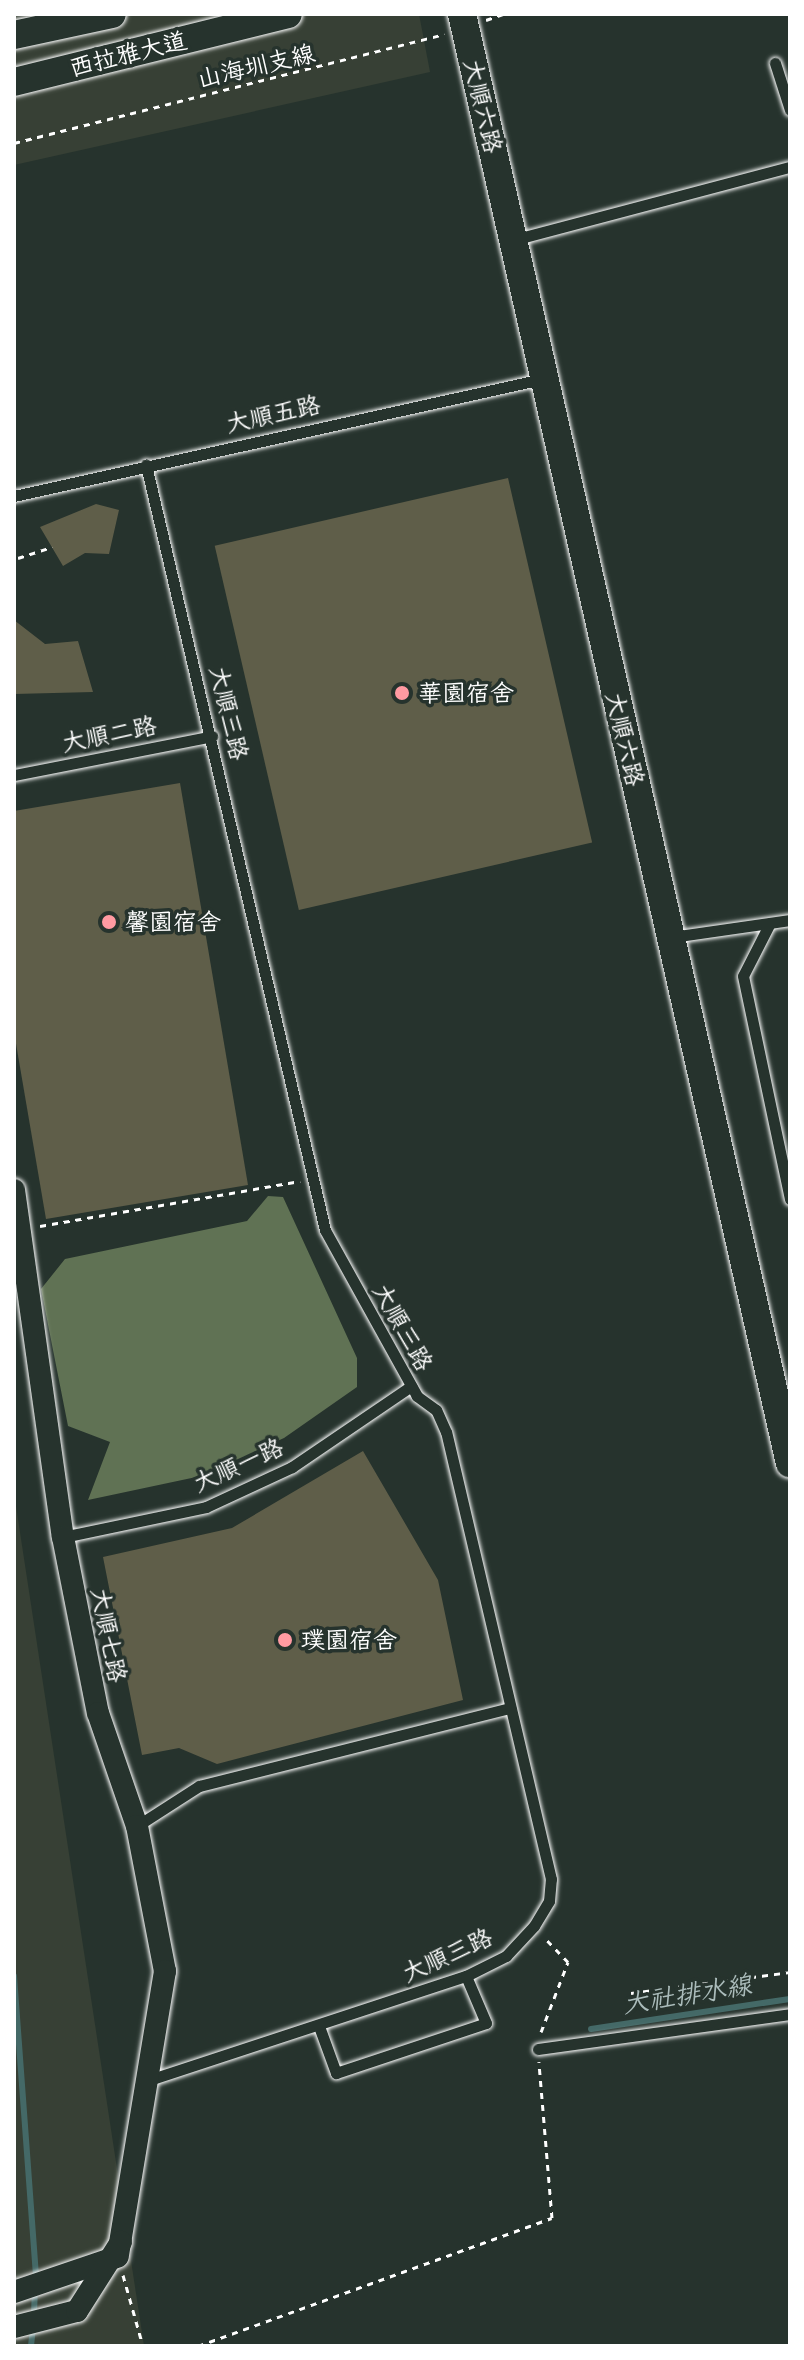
<!DOCTYPE html>
<html>
<head>
<meta charset="utf-8">
<style>
	body { margin:0 }
	#map { position:relative; width:804px; height:2360px; overflow:hidden; background:#26332d; font-family:"Patrick Hand","LXGW WenKai TC",sans-serif }
	div>[style] { position:absolute }
	[style*='--x'] { left:calc(var(--x)*1px); top:calc(var(--y)*1px); width:calc(var(--w)*1px); rotate:calc(var(--a)*1deg) }
	.built>* { inset:0; background:#374035 }
	.green>* { inset:0; background:#607254 }
	.stream>* { height:6px; margin:-3px; padding:0 3px; transform-origin:3px; border-radius:3px; background:#446967 }
	.building>* { inset:0; background:#5f5e49; transform-origin:0 0 }
	.path>* { height:3px; margin-top:-1.5px; transform-origin:0; background:repeating-linear-gradient(90deg,#fff 0 6px,transparent 0 12px) }
	.roads { filter:drop-shadow(0 0 2px #fff) drop-shadow(0 0 2px #fff) }
	.service>* { height:11px; margin:-5.5px; padding:0 5.5px; transform-origin:5.5px; border-radius:5.5px; background:#26332d }
	.minor>* { height:22px; margin:-11px; padding:0 11px; transform-origin:11px; border-radius:11px; background:#26332d }
	.tertiary>* { height:28px; margin:-14px; padding:0 14px; transform-origin:14px; border-radius:14px; background:#26332d }
	.dots>* { width:22px; height:22px; translate:-50% -50%; box-sizing:border-box; border:4px solid #26332d; border-radius:50% }
	span { translate:-50% -50%; white-space:nowrap; text-align:center; line-height:1.15; -webkit-text-stroke:7px #26332d; paint-order:stroke }
	.street-label { font-size:24px; color:#fff }
	.poi-label { font-size:24px; color:#fff }
	.left { translate:0 -50%; text-align:left }
	.water-label { font-size:26px; color:#abbcbb; font-style:italic }
	.frame { position:absolute; inset:0; border:16px solid #fff; pointer-events:none }
</style>
</head>
<body>
<div id="map">
	<div class="built">
		<div style="clip-path:polygon(14px 14px,419px 14px,430px 72px,14px 165px)"></div>
		<div style="clip-path:polygon(14px 1493px,144px 2346px,14px 2346px)"></div>
	</div>
	<div class="green">
		<div style="clip-path:polygon(268px 1196px,283px 1197px,357px 1358px,357px 1387px,284px 1438px,201px 1476px,88px 1500px,110px 1442px,68px 1426px,41px 1289px,65px 1259px,247px 1221px)"></div>
	</div>
	<div class="stream">
		<div style="--x:14;--y:1976;--w:304;--a:85.8"></div>
		<div style="--x:591;--y:2029;--w:201;--a:-8.6"></div>
		<div style="--x:34;--y:2315;--w:24;--a:-88"></div>
		<div style="--x:31;--y:2346;--w:20;--a:-84"></div>
	</div>
	<div class="building">
		<div style="left:508px;top:478px;width:374px;height:301px;rotate:77deg"></div>
		<div style="clip-path:polygon(96px 504px,119px 510px,109px 554px,85px 553px,63px 566px,40px 527px)"></div>
		<div style="clip-path:polygon(14px 620px,45px 644px,78px 641px,93px 692px,14px 694px)"></div>
		<div style="clip-path:polygon(180px 783px,248px 1185px,46px 1219px,14px 1032px,14px 811px)"></div>
		<div style="clip-path:polygon(363px 1451px,438px 1580px,463px 1700px,217px 1764px,179px 1748px,142px 1755px,103px 1557px,232px 1528px)"></div>
	</div>
	<div class="path">
		<div style="--x:486;--y:20;--w:18;--a:-19"></div>
		<div style="--x:14;--y:143;--w:444;--a:-14.2"></div>
		<div style="--x:18;--y:558;--w:36;--a:-18"></div>
		<div style="--x:40;--y:1226;--w:264;--a:-9.8"></div>
		<div style="--x:631;--y:1993;--w:160;--a:-7.5"></div>
		<div style="--x:541;--y:2032;--w:75;--a:-68.9"></div>
		<div style="--x:568;--y:1962;--w:33;--a:-134"></div>
		<div style="--x:123;--y:2275;--w:74;--a:74.3"></div>
		<div style="--x:198;--y:2346;--w:376;--a:-19.9"></div>
		<div style="--x:552;--y:2218;--w:157;--a:-94.8"></div>
	</div>
	<div class="roads">
		<div class="service">
			<div style="--x:775;--y:63;--w:49;--a:72.3"></div>
			<div style="--x:513;--y:240;--w:286;--a:-14.8"></div>
			<div style="--x:14;--y:496;--w:541;--a:-12.49"></div>
			<div style="--x:14;--y:775;--w:202;--a:-11.1"></div>
			<div style="--x:770;--y:923;--w:59;--a:117"></div>
			<div style="--x:743;--y:976;--w:228;--a:78.1"></div>
			<div style="--x:672;--y:937;--w:119;--a:-8.2"></div>
			<div style="--x:63;--y:1537;--w:146;--a:-11.8"></div>
			<div style="--x:206;--y:1507;--w:95;--a:-24.9"></div>
			<div style="--x:292;--y:1467;--w:144;--a:-34.2"></div>
			<div style="--x:137;--y:1826;--w:74;--a:-32.8"></div>
			<div style="--x:199;--y:1786;--w:321;--a:-14.1"></div>
			<div style="--x:320;--y:2029;--w:47;--a:70"></div>
			<div style="--x:336;--y:2073;--w:158;--a:-18.4"></div>
			<div style="--x:486;--y:2023;--w:51;--a:-113.1"></div>
			<div style="--x:538;--y:2049;--w:254;--a:-7.9"></div>
			<div style="--x:146;--y:2081;--w:337;--a:-18.2"></div>
			<div style="--x:466;--y:1976;--w:45;--a:-26.6"></div>
			<div style="--x:506;--y:1956;--w:41;--a:-47"></div>
			<div style="--x:534;--y:1926;--w:29;--a:-59"></div>
			<div style="--x:549;--y:1901;--w:22;--a:-85"></div>
			<div style="--x:551;--y:1879;--w:459;--a:-103.2"></div>
			<div style="--x:446;--y:1432;--w:24;--a:-114"></div>
			<div style="--x:436;--y:1410;--w:24;--a:-144"></div>
			<div style="--x:417;--y:1396;--w:190;--a:-119"></div>
			<div style="--x:325;--y:1230;--w:786;--a:-103.17"></div>
		</div>
		<div class="minor">
			<div style="--x:14;--y:1190;--w:350;--a:82"></div>
			<div style="--x:63;--y:1537;--w:179;--a:78.8"></div>
			<div style="--x:98;--y:1713;--w:120;--a:71"></div>
			<div style="--x:137;--y:1826;--w:148;--a:79.1"></div>
			<div style="--x:165;--y:1971;--w:289;--a:99.4"></div>
			<div style="--x:14;--y:2292;--w:109;--a:-18.8"></div>
			<div style="--x:14;--y:2327;--w:65;--a:-14.3"></div>
			<div style="--x:77;--y:2311;--w:82;--a:-57.5"></div>
		</div>
		<div class="tertiary">
			<div style="--x:462;--y:14;--w:1486;--a:77.25"></div>
			<div style="--x:14;--y:35;--w:100;--a:-12.1"></div>
			<div style="--x:14;--y:82;--w:282;--a:-13.9"></div>
		</div>
	</div>
	<div class="dots">
		<div style="left:402px;top:693px;background:#ff9aa2"></div>
		<div style="left:109px;top:922px;background:#ff9aa2"></div>
		<div style="left:285px;top:1640px;background:#ff9aa2"></div>
	</div>
	<div class="street-label">
		<span style="left:128px;top:54px;rotate:-14deg">西拉雅大道</span>
		<span style="left:256px;top:66px;rotate:-13deg">山海圳支線</span>
		<span style="left:483px;top:106px;rotate:77deg">大順六路</span>
		<span style="left:273px;top:414px;rotate:-12deg">大順五路</span>
		<span style="left:229px;top:713px;rotate:77deg">大順三路</span>
		<span style="left:109px;top:734px;rotate:-11deg">大順二路</span>
		<span style="left:625px;top:739px;rotate:77deg">大順六路</span>
		<span style="left:403px;top:1327px;rotate:61deg">大順三路</span>
		<span style="left:238px;top:1465px;rotate:-24deg">大順一路</span>
		<span style="left:109px;top:1635px;rotate:79deg">大順七路</span>
		<span style="left:447px;top:1955px;rotate:-24deg">大順三路</span>
	</div>
	<div class="poi-label">
		<span class="left" style="left:418px;top:693px">華園宿舍</span>
		<span class="left" style="left:125px;top:922px">馨園宿舍</span>
		<span class="left" style="left:301px;top:1640px">璞園宿舍</span>
	</div>
	<div class="water-label">
		<span style="left:687px;top:1994px;rotate:-9deg">大社排水線</span>
	</div>
	<div class="frame"></div>
</div>
</body>
</html>
